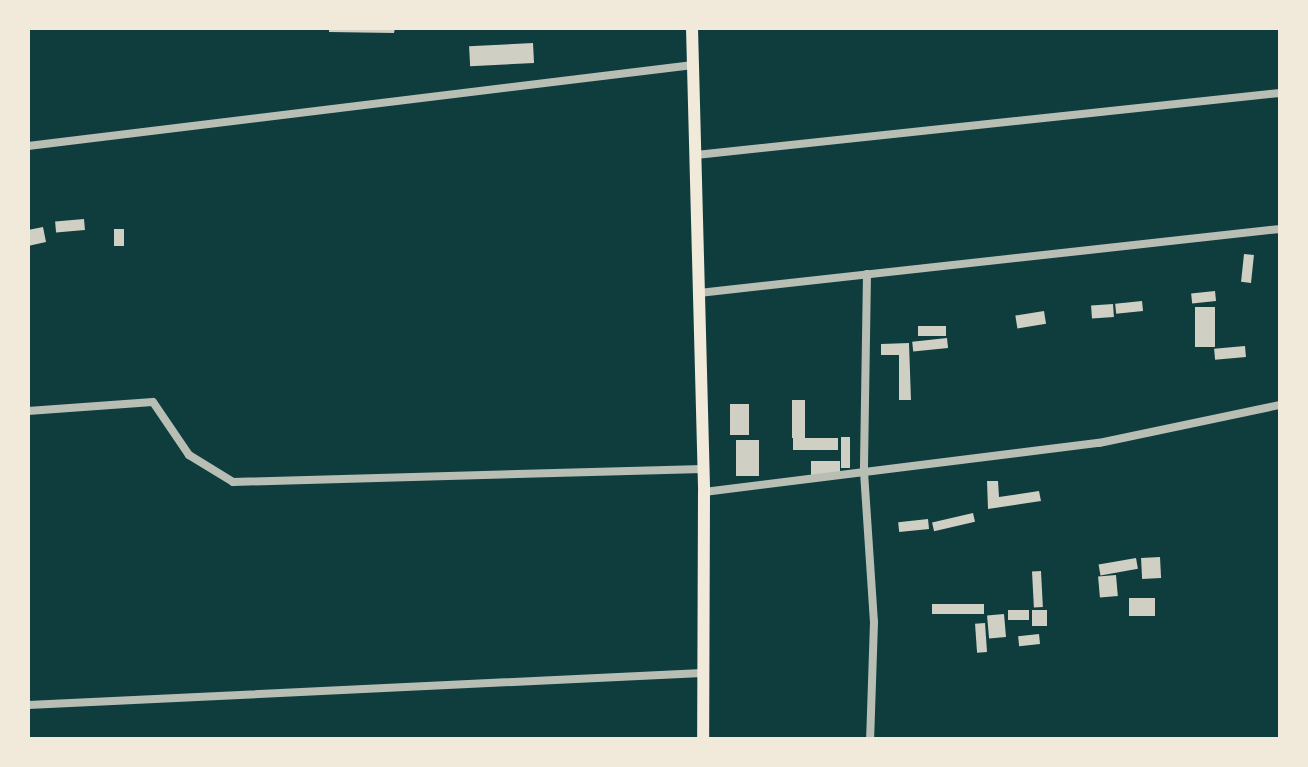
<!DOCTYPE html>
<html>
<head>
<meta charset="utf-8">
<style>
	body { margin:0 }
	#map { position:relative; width:1308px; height:767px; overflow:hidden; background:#0f3d3e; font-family:"Roboto Condensed",sans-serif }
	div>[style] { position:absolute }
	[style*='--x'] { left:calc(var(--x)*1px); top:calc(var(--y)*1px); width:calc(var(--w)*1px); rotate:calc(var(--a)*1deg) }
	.building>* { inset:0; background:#cfcfc3; transform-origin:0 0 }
	.minor>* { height:8px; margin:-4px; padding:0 4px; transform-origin:4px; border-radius:4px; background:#b8beb3 }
	.trunk>* { height:12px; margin:-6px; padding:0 6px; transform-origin:6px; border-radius:6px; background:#f1e9da }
	span { translate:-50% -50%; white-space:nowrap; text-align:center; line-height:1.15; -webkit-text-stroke:10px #f1e9da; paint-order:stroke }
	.frame { position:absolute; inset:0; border:30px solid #f1e9da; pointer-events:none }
</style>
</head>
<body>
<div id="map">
	<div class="building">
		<div style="clip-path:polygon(329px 28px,395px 28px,394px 33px,329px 32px)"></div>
		<div style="left:533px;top:43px;width:20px;height:64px;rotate:87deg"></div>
		<div style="left:84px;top:219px;width:11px;height:29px;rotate:85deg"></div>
		<div style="clip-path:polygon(43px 227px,46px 242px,28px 246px,28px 230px)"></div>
		<div style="left:114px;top:229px;width:10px;height:17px"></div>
		<div style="left:1244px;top:254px;width:10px;height:28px;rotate:6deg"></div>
		<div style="left:1215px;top:291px;width:10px;height:24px;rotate:84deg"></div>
		<div style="left:1142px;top:301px;width:10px;height:27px;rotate:84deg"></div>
		<div style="left:1113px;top:304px;width:13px;height:22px;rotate:86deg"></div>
		<div style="left:1195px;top:307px;width:20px;height:40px"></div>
		<div style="left:1044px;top:311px;width:13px;height:29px;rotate:81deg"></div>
		<div style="left:946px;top:326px;width:10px;height:28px;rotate:90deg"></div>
		<div style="left:947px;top:338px;width:10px;height:35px;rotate:84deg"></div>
		<div style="clip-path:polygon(909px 343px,911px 400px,899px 400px,899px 355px,881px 355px,881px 344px)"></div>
		<div style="left:1245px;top:346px;width:11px;height:31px;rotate:85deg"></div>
		<div style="left:792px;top:400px;width:13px;height:38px"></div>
		<div style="left:730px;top:404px;width:19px;height:31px"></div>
		<div style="left:841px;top:437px;width:9px;height:31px"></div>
		<div style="left:838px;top:438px;width:12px;height:45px;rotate:90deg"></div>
		<div style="left:736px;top:440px;width:23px;height:36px"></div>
		<div style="left:840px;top:461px;width:14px;height:29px;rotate:90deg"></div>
		<div style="clip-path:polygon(987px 481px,998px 481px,999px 497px,1039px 491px,1041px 501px,988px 509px)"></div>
		<div style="left:973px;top:513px;width:9px;height:42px;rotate:77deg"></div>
		<div style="left:928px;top:519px;width:10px;height:30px;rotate:84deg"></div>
		<div style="left:1160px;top:557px;width:21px;height:19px;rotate:87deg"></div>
		<div style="left:1136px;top:558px;width:11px;height:38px;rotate:80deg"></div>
		<div style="left:1041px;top:571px;width:36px;height:9px;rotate:87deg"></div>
		<div style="left:1116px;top:575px;width:21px;height:18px;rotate:85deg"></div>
		<div style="left:1129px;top:598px;width:26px;height:18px"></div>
		<div style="left:984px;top:604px;width:10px;height:52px;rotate:90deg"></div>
		<div style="left:1029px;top:610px;width:10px;height:21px;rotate:90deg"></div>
		<div style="left:1032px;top:610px;width:15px;height:16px"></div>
		<div style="left:1004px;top:614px;width:23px;height:17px;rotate:85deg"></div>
		<div style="left:985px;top:623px;width:29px;height:10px;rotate:86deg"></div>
		<div style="left:1039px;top:634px;width:10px;height:21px;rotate:84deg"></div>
	</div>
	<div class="minor">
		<div style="--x:28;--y:146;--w:670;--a:-6.94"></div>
		<div style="--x:696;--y:155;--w:587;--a:-6.06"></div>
		<div style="--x:867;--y:274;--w:198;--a:90.9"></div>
		<div style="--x:864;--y:472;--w:150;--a:86.2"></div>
		<div style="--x:874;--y:622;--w:118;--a:91.9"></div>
		<div style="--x:699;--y:293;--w:585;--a:-6.29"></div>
		<div style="--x:28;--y:411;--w:125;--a:-4.1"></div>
		<div style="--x:153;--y:402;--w:64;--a:55.8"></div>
		<div style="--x:189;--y:455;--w:52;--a:31.5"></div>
		<div style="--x:233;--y:482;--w:470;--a:-1.6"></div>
		<div style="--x:704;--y:492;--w:398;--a:-7.1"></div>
		<div style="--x:1099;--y:443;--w:185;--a:-11.9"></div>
		<div style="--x:28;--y:705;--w:675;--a:-2.72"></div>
	</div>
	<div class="trunk">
		<div style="--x:692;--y:28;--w:464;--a:88.5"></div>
		<div style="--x:704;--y:492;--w:248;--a:90.2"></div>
	</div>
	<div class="frame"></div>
</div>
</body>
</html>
